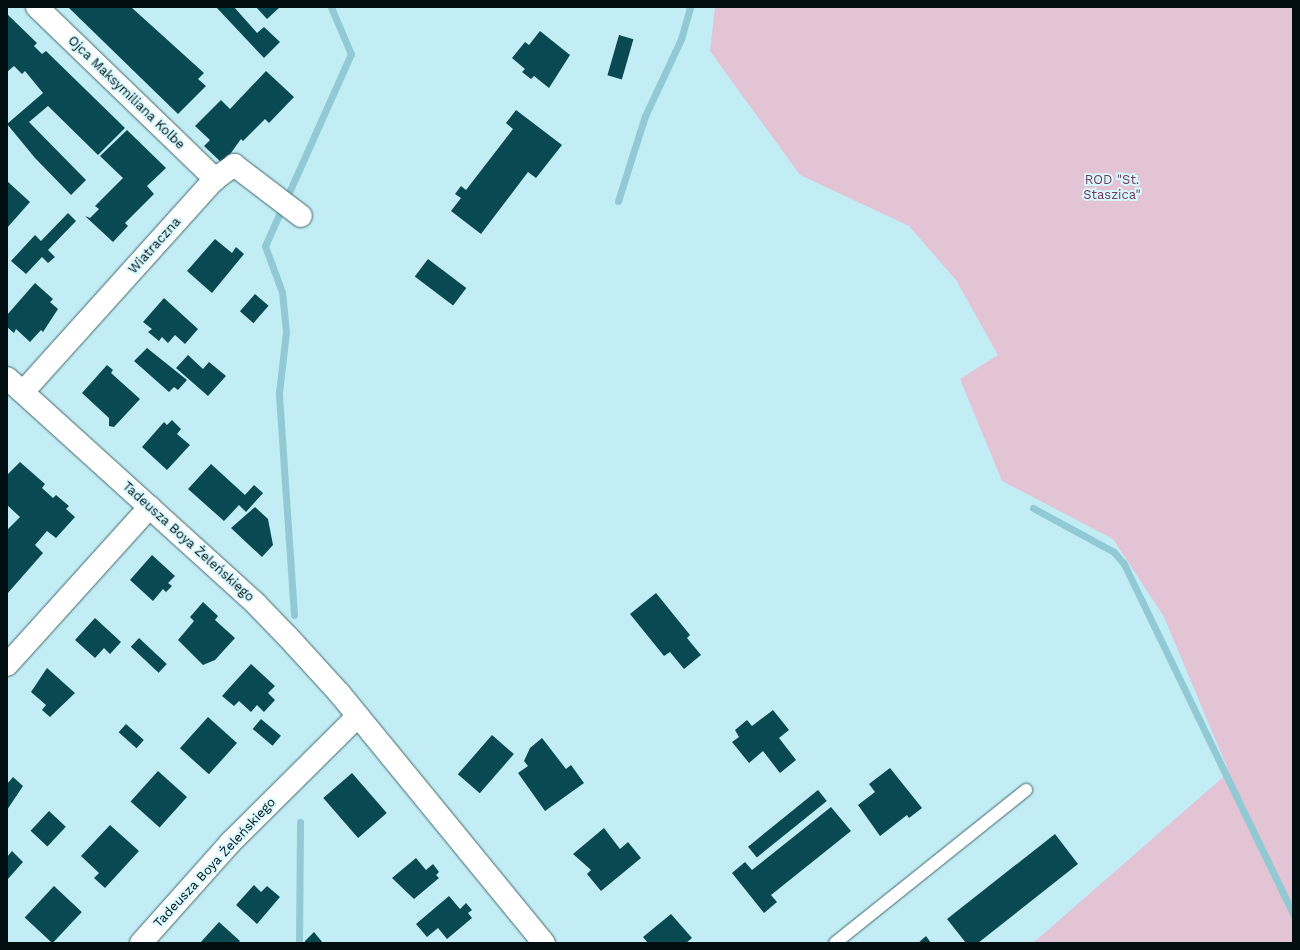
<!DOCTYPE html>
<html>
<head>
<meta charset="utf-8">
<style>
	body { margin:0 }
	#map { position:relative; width:1300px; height:950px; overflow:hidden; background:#c3edf4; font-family:"Work Sans",sans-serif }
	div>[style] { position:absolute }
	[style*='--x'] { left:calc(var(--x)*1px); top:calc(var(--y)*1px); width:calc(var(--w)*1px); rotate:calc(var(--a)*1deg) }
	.green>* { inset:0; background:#e3c4d4 }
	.stream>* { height:7px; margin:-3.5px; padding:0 3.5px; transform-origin:3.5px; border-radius:3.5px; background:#91cad4 }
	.building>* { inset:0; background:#094951; transform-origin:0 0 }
	.roads { filter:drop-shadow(0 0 1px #40666d) drop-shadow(0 0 1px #40666d) }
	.lane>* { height:12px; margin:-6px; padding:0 6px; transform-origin:6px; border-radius:6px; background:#fff }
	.street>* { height:22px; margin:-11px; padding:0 11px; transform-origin:11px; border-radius:11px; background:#fff }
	span { translate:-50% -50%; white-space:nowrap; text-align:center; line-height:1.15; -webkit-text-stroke:4px #d7f9ff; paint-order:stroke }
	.street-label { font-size:13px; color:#020f12 }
	.park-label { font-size:13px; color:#723959 }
	.frame { position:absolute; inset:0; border:8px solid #020f12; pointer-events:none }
</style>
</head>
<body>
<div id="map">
	<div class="green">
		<div style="clip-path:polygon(715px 7px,1293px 7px,1293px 943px,1033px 943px,1229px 772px,1164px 617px,1113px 539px,1002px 481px,960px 379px,998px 355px,956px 280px,909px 226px,800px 175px,710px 51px)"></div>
	</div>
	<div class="stream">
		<div style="--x:618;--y:201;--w:89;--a:-72.4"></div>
		<div style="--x:645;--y:116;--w:85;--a:-64.9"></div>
		<div style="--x:681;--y:39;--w:33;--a:-74"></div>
		<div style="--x:1033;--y:508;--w:92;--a:28.5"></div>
		<div style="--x:1114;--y:552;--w:16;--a:50"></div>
		<div style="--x:1124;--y:564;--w:389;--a:64.2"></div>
		<div style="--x:294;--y:615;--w:223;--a:-93.9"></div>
		<div style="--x:279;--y:393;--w:61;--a:-83.5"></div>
		<div style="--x:286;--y:332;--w:40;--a:-95.7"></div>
		<div style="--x:282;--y:292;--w:49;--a:-110.3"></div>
		<div style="--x:265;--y:246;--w:210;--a:-65.9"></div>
		<div style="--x:351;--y:54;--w:51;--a:-113.1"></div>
		<div style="--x:299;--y:943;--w:121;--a:-89.5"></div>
	</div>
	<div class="building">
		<div style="clip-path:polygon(68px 7px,131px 7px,204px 73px,198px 79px,206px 86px,178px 114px)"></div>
		<div style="clip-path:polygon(216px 7px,234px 7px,257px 33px,264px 27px,280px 42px,264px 58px)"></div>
		<div style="clip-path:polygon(256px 7px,280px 7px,267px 19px)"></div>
		<div style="clip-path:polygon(7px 14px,37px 43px,34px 46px,42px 54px,46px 51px,125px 128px,98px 155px,48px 106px,29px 122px,86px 180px,71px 195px,35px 158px,7px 124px,43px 93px,25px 71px,22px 74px,14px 66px,7px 72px)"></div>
		<div style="clip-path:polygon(540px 31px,570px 55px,549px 88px,534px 76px,531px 79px,522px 72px,525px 69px,512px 58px,525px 42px,529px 45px)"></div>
		<div style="left:619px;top:35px;width:15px;height:42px;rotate:16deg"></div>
		<div style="clip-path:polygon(266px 71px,294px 97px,269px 123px,265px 119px,243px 141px,241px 139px,223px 164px,204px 146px,210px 140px,195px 126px,221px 100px,230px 109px)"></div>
		<div style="clip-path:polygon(516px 110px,562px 145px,536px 178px,528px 172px,481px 234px,451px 211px,461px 198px,455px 194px,461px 186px,466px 190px,513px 129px,506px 123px)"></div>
		<div style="clip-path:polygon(127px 130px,166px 168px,147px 186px,154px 194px,125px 223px,128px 226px,113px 242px,85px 216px,90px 218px,99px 209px,95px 206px,123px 178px,100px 156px)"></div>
		<div style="clip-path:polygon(7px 181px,30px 202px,7px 228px)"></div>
		<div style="clip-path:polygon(68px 213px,76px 221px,48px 250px,55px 257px,48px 263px,42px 257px,26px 274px,11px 261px,35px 235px,41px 241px)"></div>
		<div style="clip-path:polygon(215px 239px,232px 253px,236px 247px,244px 254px,212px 293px,187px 271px)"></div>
		<div style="left:428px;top:259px;width:48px;height:22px;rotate:37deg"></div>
		<div style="clip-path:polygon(35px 283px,53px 299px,50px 302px,58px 309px,43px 332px,41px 330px,30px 342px,16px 329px,14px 333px,7px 327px,7px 315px)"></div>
		<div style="left:255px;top:294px;width:18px;height:23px;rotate:41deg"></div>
		<div style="clip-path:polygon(164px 298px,198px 329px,185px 344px,175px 335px,168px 343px,162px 337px,159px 341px,148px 332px,152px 329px,143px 322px)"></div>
		<div style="clip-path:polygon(147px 348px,187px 380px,178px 390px,174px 387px,169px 392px,134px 361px)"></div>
		<div style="clip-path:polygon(188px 355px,203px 369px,209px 362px,226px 376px,208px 396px,176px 368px)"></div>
		<div style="clip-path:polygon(107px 365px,113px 370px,111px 373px,140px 399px,114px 427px,109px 426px,109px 418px,82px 393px)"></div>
		<div style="clip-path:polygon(172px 420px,181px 429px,177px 434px,190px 445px,167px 470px,142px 447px,164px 422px,167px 425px)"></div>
		<div style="clip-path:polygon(20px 462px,45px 484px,42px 488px,53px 498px,56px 495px,69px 506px,66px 509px,75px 517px,56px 538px,47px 531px,35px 545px,43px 553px,7px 594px,7px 530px,20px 517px,7px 505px,7px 475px)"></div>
		<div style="clip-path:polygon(211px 464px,245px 495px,254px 485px,263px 493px,246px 512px,239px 505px,224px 521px,188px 489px)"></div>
		<div style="clip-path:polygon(255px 507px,268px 519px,273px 545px,262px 557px,231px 528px)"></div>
		<div style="clip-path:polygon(152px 555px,175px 576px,168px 583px,172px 586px,166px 592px,163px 589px,153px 601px,130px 580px)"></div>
		<div style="clip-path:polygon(656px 593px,690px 635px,687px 638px,701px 655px,684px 669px,670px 652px,664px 656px,630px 614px)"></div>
		<div style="clip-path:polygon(203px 602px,218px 616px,215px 620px,235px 638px,215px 660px,203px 665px,178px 640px,194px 621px,190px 617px)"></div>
		<div style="clip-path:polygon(95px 618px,121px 642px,110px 654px,104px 648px,95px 658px,75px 640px)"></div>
		<div style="left:139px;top:638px;width:38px;height:12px;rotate:43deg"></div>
		<div style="clip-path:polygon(251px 664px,275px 686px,268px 693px,275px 700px,264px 712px,257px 705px,251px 712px,239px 701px,234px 706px,222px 696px)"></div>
		<div style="clip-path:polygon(47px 668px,75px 693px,50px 717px,42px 710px,46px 705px,31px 692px)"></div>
		<div style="clip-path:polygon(773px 710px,789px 730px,779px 738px,796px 760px,780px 773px,763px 751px,749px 763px,732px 742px,739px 737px,735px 730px,747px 720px,752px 726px)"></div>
		<div style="left:208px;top:717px;width:39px;height:42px;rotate:42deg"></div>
		<div style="left:261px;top:719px;width:26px;height:13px;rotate:40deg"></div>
		<div style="left:126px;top:724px;width:24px;height:11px;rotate:42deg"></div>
		<div style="left:492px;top:735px;width:29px;height:52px;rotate:41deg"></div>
		<div style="clip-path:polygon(542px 738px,566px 769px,571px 765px,584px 783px,545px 811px,518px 773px,528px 766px,524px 761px,530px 748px)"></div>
		<div style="clip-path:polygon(890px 768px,922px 808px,909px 818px,907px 815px,880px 836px,858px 805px,875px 792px,869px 784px)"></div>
		<div style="left:158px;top:771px;width:39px;height:41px;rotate:42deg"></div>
		<div style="left:352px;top:773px;width:53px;height:38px;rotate:49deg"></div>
		<div style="clip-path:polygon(13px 777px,23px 786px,7px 810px,7px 784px)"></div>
		<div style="left:818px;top:790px;width:14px;height:90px;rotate:51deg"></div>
		<div style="clip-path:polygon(831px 807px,851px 831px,771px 895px,777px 902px,764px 913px,732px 873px,745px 862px,752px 870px)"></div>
		<div style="left:49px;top:811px;width:23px;height:27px;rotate:43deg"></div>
		<div style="clip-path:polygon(110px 825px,139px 851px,105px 888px,94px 878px,99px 873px,81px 856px)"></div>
		<div style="clip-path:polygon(604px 828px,620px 849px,628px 842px,641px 858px,601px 891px,587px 874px,591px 870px,573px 854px)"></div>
		<div style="clip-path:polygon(1055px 834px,1078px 864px,978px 943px,966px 943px,947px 919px)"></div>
		<div style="clip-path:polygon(12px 851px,23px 862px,7px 880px,7px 857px)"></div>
		<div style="clip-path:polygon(416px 858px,426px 870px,433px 864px,439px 872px,436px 875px,439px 878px,414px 899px,392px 878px)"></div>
		<div style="clip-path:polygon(254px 885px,261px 892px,267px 886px,280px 897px,257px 924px,236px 905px)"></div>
		<div style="left:54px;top:886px;width:38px;height:43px;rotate:43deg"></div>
		<div style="clip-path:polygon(449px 896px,460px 909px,466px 903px,472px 910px,468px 913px,472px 918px,447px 939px,438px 928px,427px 937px,416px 924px)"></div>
		<div style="clip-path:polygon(671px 914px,692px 938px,686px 943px,648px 943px,643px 937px)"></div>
		<div style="clip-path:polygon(219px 922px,240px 941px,238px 943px,200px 943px)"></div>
		<div style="clip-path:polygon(314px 932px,323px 943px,305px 943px,305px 941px)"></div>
		<div style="clip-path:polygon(926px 936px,931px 943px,918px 943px)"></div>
	</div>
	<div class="roads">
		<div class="lane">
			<div style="--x:835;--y:943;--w:245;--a:-38.7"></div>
		</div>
		<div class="street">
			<div style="--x:37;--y:7;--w:248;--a:44"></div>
			<div style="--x:7;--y:378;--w:336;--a:42.2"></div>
			<div style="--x:256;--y:604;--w:46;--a:45.9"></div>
			<div style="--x:288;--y:637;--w:77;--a:47.6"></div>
			<div style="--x:340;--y:694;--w:322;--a:50.7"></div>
			<div style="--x:23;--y:392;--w:287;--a:-48"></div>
			<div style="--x:215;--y:179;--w:24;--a:-36"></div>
			<div style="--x:234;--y:165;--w:84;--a:37.3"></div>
			<div style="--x:7;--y:665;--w:213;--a:-47.9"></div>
			<div style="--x:141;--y:943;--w:134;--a:-48.3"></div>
			<div style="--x:230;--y:843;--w:180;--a:-44.8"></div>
		</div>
	</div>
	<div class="street-label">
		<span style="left:126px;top:93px;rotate:44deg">Ojca Maksymiliana Kolbe</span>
		<span style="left:155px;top:246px;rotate:-48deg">Wiatraczna</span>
		<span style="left:188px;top:542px;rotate:42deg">Tadeusza Boya Żeleńskiego</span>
		<span style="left:215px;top:863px;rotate:-47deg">Tadeusza Boya Żeleńskiego</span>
	</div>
	<div class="park-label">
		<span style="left:1112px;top:188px">ROD "St.<br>Staszica"</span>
	</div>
	<div class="frame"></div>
</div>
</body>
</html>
